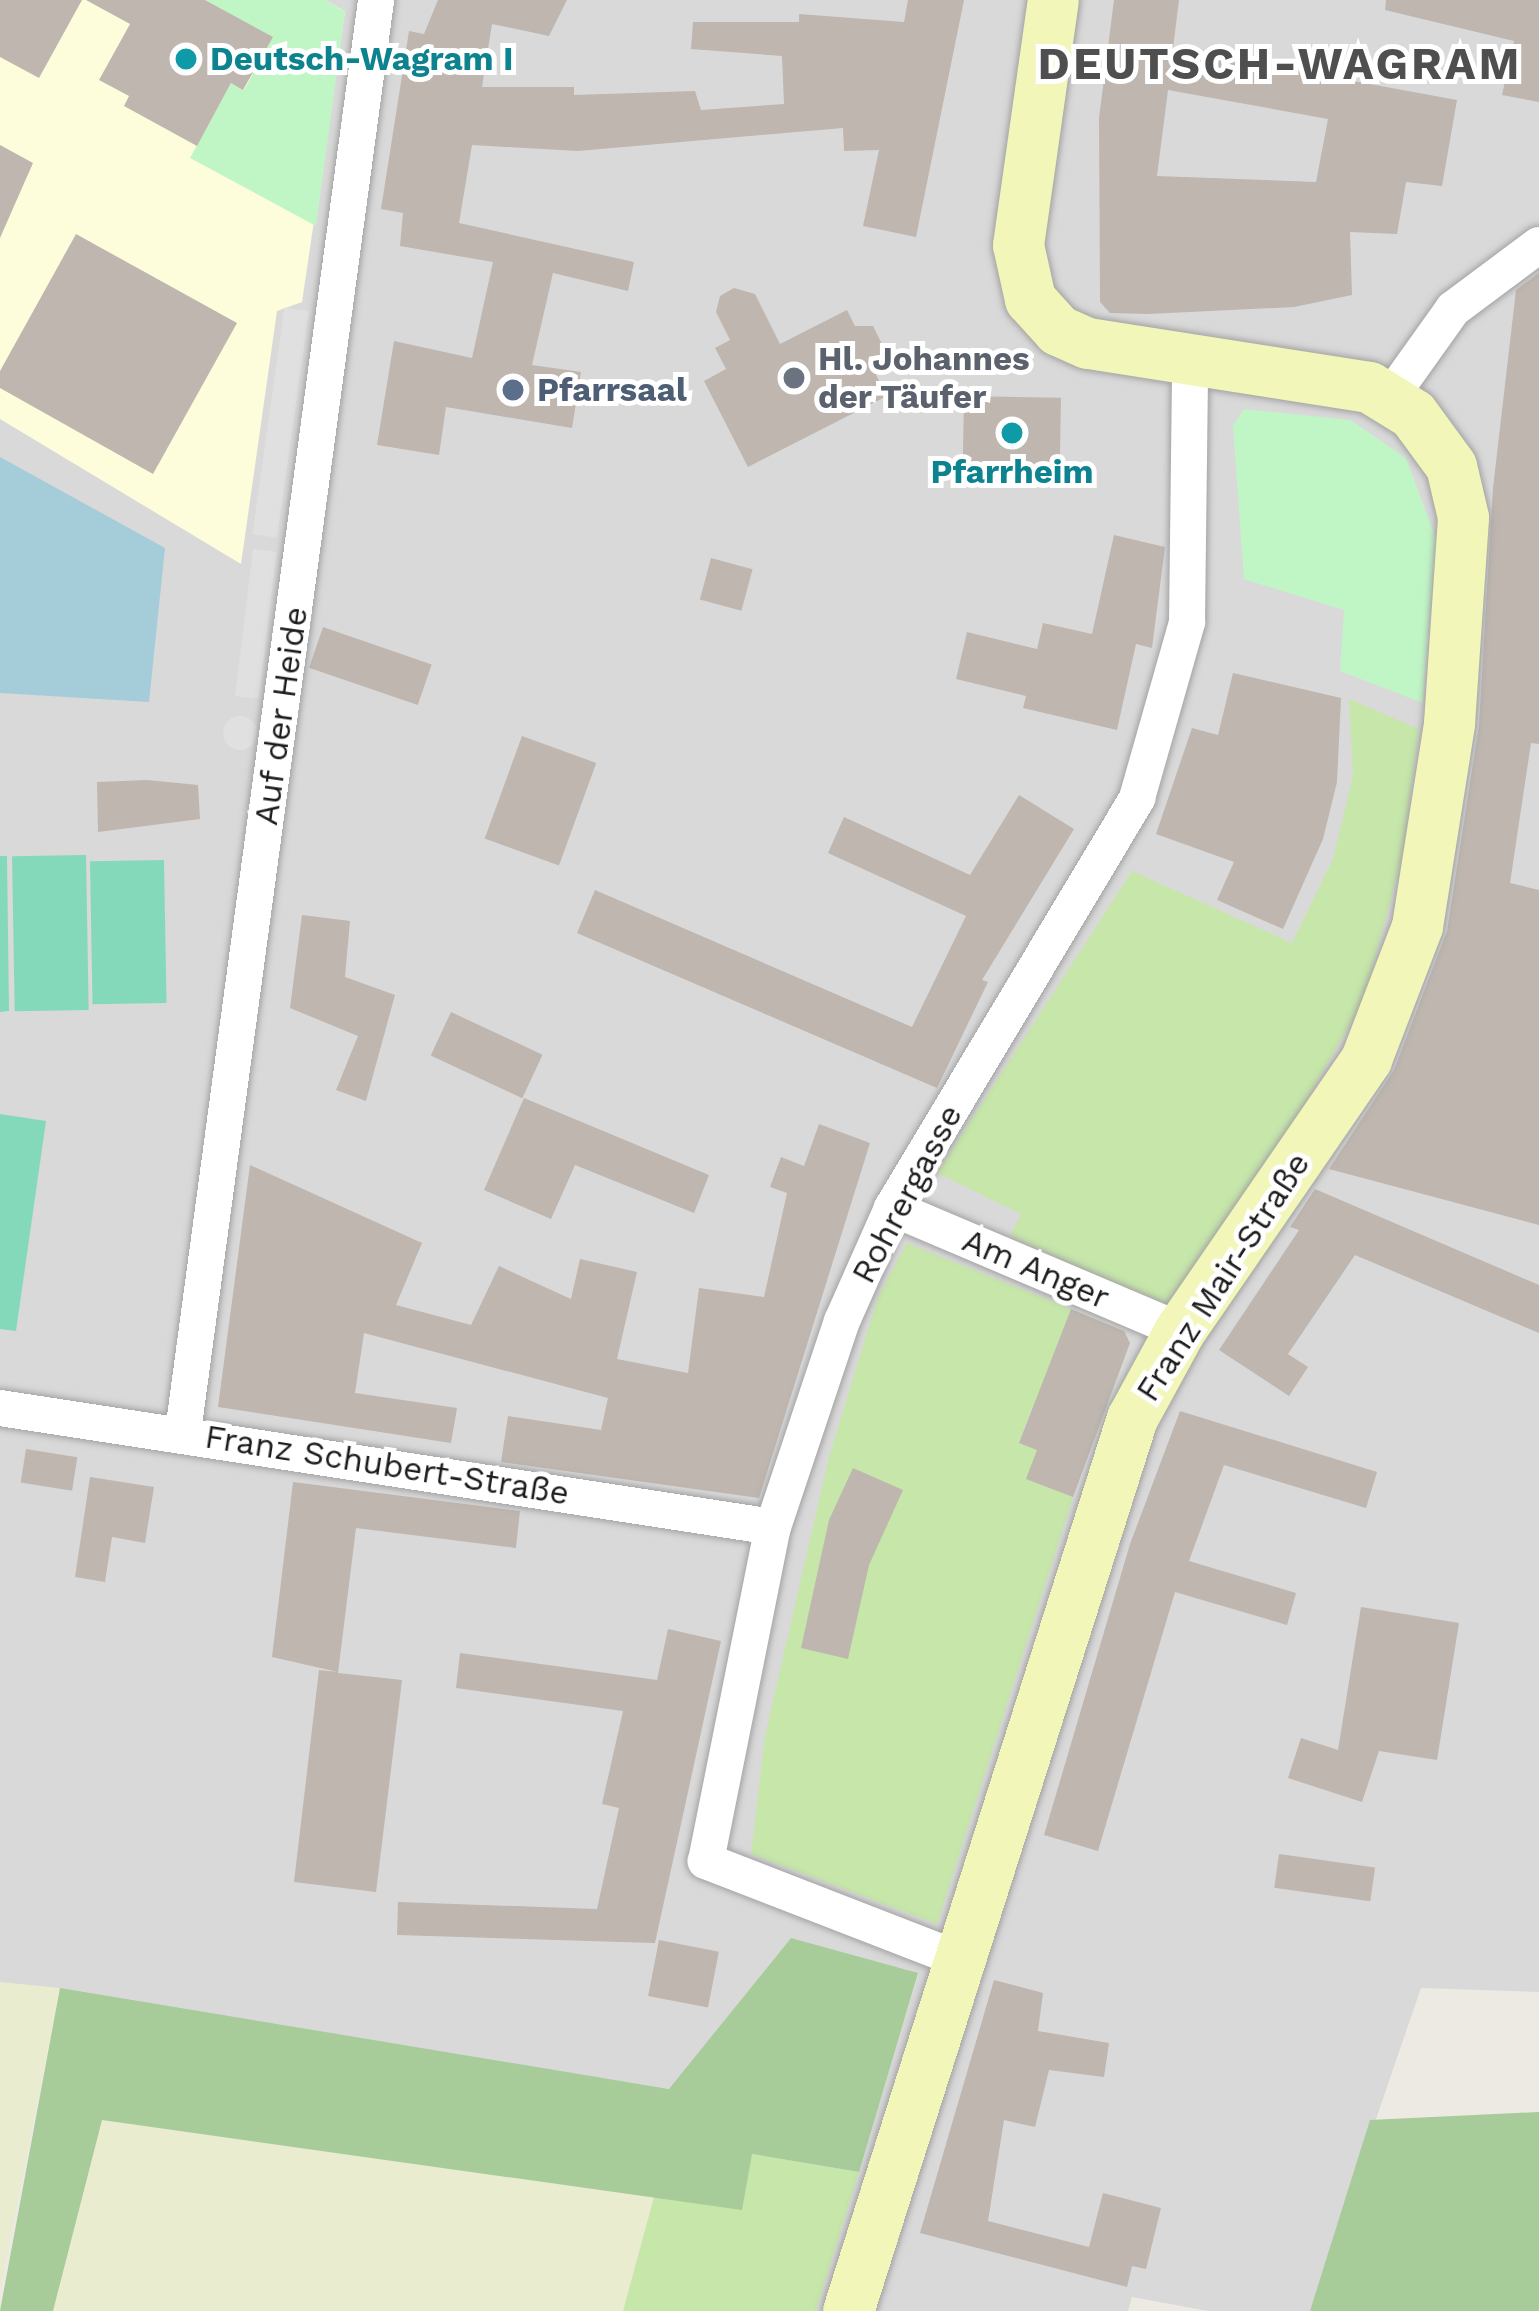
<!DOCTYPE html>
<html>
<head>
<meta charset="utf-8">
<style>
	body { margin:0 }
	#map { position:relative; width:1539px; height:2311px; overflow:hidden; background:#edeae3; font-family:"Work Sans",sans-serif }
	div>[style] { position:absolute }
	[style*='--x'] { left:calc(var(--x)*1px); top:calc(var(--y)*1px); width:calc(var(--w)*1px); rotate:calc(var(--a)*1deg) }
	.residential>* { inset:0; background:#dad9d9 }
	.education>* { inset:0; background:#fdfddc }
	.farmland>* { inset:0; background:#e9ecce }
	.grass>* { inset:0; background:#c6e6aa }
	.forest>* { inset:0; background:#a7cb99 }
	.park>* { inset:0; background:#c0f6c6 }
	.pitch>* { inset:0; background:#84d9ba; transform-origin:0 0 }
	.parking>* { inset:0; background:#e0e0e0; transform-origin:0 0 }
	.round { border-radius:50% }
	.water>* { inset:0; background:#a5ccd9 }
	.building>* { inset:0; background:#beb6af; transform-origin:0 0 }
	.roads { filter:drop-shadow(0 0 3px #a3a3a3) drop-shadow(0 0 3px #a3a3a3) }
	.minor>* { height:36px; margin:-18px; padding:0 18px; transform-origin:18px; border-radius:18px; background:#fff }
	.secondary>* { height:51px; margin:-25.5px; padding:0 25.5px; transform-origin:25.5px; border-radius:25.5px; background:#f2f6b8 }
	.dots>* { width:33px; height:33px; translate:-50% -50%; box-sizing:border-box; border:6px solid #fff; border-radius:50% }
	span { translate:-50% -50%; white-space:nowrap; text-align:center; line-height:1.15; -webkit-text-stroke:10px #fff; paint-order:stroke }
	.culture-label { font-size:33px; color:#0d838f; font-weight:700 }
	.left { translate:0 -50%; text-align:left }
	.worship-label { font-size:33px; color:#5b616d; font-weight:700 }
	.service-label { font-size:33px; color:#4e5e75; font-weight:700 }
	.street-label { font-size:33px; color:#1c1c1c }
	.district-label { font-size:45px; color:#4f4f4f; font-weight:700; letter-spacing:3px }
</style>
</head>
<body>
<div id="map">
	<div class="residential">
		<div style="clip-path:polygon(0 0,1539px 0,1539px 1992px,1421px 1988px,1310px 2311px,1208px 2311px,1132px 2297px,1128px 2311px,816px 2311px,918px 1974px,791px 1938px,670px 2089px,0 1982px)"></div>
	</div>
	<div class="education">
		<div style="clip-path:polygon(0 0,325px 0,345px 11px,302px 302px,277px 311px,241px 564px,0 419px)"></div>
	</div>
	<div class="farmland">
		<div style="clip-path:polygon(0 1982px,60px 1988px,0 2290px)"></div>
		<div style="clip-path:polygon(101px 2120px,654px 2197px,623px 2311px,53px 2311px)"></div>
	</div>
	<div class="grass">
		<div style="clip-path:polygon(1349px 699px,1419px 729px,1403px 854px,1364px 1000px,1294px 1122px,1165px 1307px,1010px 1236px,1021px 1214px,937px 1173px,1132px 871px,1292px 943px,1333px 859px,1353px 775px)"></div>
		<div style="clip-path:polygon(907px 1243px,1071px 1309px,1053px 1360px,1051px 1413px,1032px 1407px,1019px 1443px,1037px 1450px,1027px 1479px,1073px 1497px,937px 1924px,751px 1854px,765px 1736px,829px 1457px,878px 1297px)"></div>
		<div style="clip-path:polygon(751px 2154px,859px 2172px,816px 2311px,623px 2311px,654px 2197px,741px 2209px)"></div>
	</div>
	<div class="forest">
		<div style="clip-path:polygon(791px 1938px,918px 1973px,859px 2172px,752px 2154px,742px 2210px,102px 2120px,53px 2311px,0 2311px,60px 1988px,669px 2089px)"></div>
		<div style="clip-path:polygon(1539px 2112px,1539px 2311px,1310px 2311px,1370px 2120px)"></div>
	</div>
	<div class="park">
		<div style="clip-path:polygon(205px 0,325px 0,345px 11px,316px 226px,190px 158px,231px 83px,244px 90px,272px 38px)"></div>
		<div style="clip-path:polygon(1244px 409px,1350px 420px,1406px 458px,1436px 539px,1423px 703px,1340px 671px,1344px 610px,1244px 579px,1233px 426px)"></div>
	</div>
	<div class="pitch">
		<div style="left:86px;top:855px;width:155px;height:74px;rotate:89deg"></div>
		<div style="clip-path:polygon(0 856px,7px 856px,9px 1011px,0 1012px)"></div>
		<div style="left:164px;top:860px;width:143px;height:74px;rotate:89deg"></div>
		<div style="clip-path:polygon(0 1114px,46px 1121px,16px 1331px,0 1329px)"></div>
	</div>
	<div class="parking">
		<div style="left:309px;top:311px;width:229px;height:25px;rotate:98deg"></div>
		<div style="left:253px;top:549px;width:24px;height:148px;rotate:7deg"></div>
		<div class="round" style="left:223px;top:716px;width:34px;height:34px"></div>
	</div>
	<div class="water">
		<div style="clip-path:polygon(0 457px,165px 548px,149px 702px,0 693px)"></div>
	</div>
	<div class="building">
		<div style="clip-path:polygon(0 0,82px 0,39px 78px,0 57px)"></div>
		<div style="clip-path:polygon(86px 0,205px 0,273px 37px,243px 90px,231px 83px,197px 146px,124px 106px,129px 96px,99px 80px,130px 24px)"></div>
		<div style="clip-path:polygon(438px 0,567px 0,549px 36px,492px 24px,482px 87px,574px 87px,574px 95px,695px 91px,701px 110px,784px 104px,782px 56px,691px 49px,693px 22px,799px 22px,799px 14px,904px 22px,908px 0,964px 0,916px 237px,863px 226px,879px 150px,844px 151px,843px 128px,578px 151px,472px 145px,459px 223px,634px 262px,628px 291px,553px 273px,532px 365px,581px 372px,572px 428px,446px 407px,439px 455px,377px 445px,394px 341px,472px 358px,493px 262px,400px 246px,403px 213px,381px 209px,409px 31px,424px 34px)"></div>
		<div style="clip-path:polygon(evenodd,1114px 0,1179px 0,1173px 48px,1457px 100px,1442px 186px,1406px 182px,1397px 234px,1350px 232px,1352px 295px,1294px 307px,1148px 314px,1110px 313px,1100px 302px,1099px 118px,1114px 0,1168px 90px,1328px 119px,1316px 182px,1157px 176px,1168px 90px)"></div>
		<div style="clip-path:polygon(1386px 0,1539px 0,1539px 102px,1502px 95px,1514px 41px,1385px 10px)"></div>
		<div style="clip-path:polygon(0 145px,33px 163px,0 238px)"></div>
		<div style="clip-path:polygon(76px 234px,237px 323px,153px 474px,0 388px,0 371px)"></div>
		<div style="clip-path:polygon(1539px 273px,1539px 744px,1531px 743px,1510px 883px,1539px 890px,1539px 1225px,1329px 1169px,1394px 1070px,1447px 931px,1479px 725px,1493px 488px,1516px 290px)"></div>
		<div style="clip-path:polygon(734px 288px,755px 294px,780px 344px,847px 310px,855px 326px,873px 326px,889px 358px,889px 368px,876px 375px,887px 396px,748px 467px,704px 381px,726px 369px,715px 348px,730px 340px,716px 312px,720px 296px)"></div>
		<div style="left:964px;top:396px;width:97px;height:71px;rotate:1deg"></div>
		<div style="clip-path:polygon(1114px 535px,1165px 547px,1152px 648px,1136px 644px,1117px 730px,1023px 708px,1026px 696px,956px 679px,967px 632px,1037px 649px,1043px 623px,1092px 634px)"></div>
		<div style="left:711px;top:558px;width:43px;height:43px;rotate:15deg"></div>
		<div style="left:323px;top:627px;width:115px;height:43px;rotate:19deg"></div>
		<div style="clip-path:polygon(1233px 673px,1341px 698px,1337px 782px,1323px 839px,1283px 929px,1217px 900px,1234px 862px,1156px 834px,1192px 728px,1218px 735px)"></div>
		<div style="left:522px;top:736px;width:79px;height:109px;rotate:20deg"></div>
		<div style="clip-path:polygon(147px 780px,198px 785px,200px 819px,98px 832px,97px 782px)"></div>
		<div style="clip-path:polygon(1019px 795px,1074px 829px,982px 980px,988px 982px,937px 1088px,577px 933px,595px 890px,912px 1027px,966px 916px,828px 853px,844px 817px,970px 875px)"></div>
		<div style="clip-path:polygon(302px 915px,350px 921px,345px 977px,395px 995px,366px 1101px,336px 1090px,358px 1036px,290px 1008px)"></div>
		<div style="left:451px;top:1012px;width:101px;height:48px;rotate:25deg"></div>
		<div style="clip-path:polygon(524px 1098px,709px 1175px,694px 1213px,575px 1165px,551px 1219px,484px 1190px)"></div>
		<div style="clip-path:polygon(819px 1124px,870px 1143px,759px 1498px,501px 1462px,508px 1416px,601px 1430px,608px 1398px,364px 1333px,355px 1393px,457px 1408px,451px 1443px,218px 1407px,250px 1165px,422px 1243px,396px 1305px,471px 1325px,499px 1266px,571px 1299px,580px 1259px,637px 1272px,617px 1359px,688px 1373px,699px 1288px,764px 1297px,787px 1193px,770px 1187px,781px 1157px,804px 1166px)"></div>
		<div style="clip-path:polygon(1315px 1189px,1539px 1285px,1539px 1333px,1355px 1255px,1288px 1354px,1308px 1367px,1289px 1396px,1219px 1350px,1299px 1230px,1290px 1227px)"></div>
		<div style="clip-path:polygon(1071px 1309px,1124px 1331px,1130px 1343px,1073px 1497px,1026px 1479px,1037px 1450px,1019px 1443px)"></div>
		<div style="clip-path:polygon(1180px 1411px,1377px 1472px,1366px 1508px,1224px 1465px,1189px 1561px,1296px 1593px,1287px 1625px,1175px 1592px,1098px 1851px,1044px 1835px,1130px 1544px)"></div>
		<div style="left:26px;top:1449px;width:52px;height:34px;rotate:9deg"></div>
		<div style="clip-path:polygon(853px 1468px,903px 1490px,869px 1565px,848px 1659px,801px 1648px,829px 1520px)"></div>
		<div style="clip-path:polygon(90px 1477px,154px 1487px,145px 1543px,112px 1537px,105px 1582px,75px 1577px)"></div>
		<div style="clip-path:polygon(293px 1482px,520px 1511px,516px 1548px,356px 1528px,338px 1673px,402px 1680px,376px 1892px,294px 1882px,319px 1670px,338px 1672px,272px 1657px)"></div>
		<div style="clip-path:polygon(1361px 1607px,1459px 1623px,1437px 1760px,1379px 1751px,1362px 1802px,1288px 1778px,1301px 1738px,1338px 1750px)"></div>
		<div style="clip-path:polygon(668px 1629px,721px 1641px,655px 1943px,397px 1935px,398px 1902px,597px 1909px,619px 1808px,602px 1804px,623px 1711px,456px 1688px,460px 1653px,657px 1680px)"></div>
		<div style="left:1279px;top:1854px;width:97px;height:34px;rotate:8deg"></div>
		<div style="left:659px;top:1940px;width:61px;height:57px;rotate:11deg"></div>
		<div style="clip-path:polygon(994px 1980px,1043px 1993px,1038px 2031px,1109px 2043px,1104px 2077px,1049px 2070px,1035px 2127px,1004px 2120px,988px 2221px,1089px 2247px,1103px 2193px,1161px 2208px,1146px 2269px,1132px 2266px,1127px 2287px,920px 2233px)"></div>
	</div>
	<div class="roads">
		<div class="minor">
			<div style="--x:1391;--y:396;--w:107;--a:-54.5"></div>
			<div style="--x:1453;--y:309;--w:107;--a:-36.7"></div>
			<div style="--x:892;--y:1208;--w:313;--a:23"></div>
			<div style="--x:0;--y:1408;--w:782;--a:8.75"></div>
			<div style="--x:183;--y:1432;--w:1445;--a:-82.32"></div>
			<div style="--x:961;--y:1960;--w:274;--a:-158.8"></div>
			<div style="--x:706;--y:1861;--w:341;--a:-78.7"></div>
			<div style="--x:773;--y:1527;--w:217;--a:-71.5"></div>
			<div style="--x:842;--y:1321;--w:124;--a:-66.1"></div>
			<div style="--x:892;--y:1208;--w:478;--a:-59.1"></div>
			<div style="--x:1137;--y:798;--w:183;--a:-74.1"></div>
			<div style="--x:1187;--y:622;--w:261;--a:-89.3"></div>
		</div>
		<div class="secondary">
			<div style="--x:848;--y:2311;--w:937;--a:-72.36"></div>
			<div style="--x:1132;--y:1418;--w:100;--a:-61.4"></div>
			<div style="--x:1180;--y:1330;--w:329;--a:-55.5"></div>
			<div style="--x:1366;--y:1059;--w:142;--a:-69"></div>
			<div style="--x:1417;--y:926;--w:206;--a:-81"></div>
			<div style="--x:1449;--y:723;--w:206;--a:-86.1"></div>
			<div style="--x:1463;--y:517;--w:52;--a:-103.2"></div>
			<div style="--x:1451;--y:466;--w:64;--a:-126.2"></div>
			<div style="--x:1413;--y:414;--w:52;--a:-148.5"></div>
			<div style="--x:1369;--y:387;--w:285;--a:-171.1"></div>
			<div style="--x:1087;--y:343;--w:32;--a:-156"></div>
			<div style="--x:1058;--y:330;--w:42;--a:-132.1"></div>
			<div style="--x:1030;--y:299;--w:55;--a:-102.5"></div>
			<div style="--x:1018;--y:245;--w:247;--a:-81.9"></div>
		</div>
	</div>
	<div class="dots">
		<div style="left:186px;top:59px;background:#0f9aa8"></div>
		<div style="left:794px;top:378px;background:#6b7280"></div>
		<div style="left:513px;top:390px;background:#5c6f8a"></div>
		<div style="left:1012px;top:433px;background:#0f9aa8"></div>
	</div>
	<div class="culture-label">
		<span class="left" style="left:210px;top:59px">Deutsch-Wagram I</span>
		<span style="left:1012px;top:472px">Pfarrheim</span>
	</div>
	<div class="worship-label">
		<span class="left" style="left:818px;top:378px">Hl. Johannes<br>der Täufer</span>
	</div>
	<div class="service-label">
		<span class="left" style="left:537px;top:390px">Pfarrsaal</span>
	</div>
	<div class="street-label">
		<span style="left:281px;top:716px;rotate:-82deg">Auf der Heide</span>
		<span style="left:907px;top:1194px;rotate:-62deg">Rohrergasse</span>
		<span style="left:1036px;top:1269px;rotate:23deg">Am Anger</span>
		<span style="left:1223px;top:1277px;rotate:-57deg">Franz Mair-Straße</span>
		<span style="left:387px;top:1465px;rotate:9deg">Franz Schubert-Straße</span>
	</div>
	<div class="district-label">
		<span style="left:1280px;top:64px">DEUTSCH-WAGRAM</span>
	</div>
</div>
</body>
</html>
